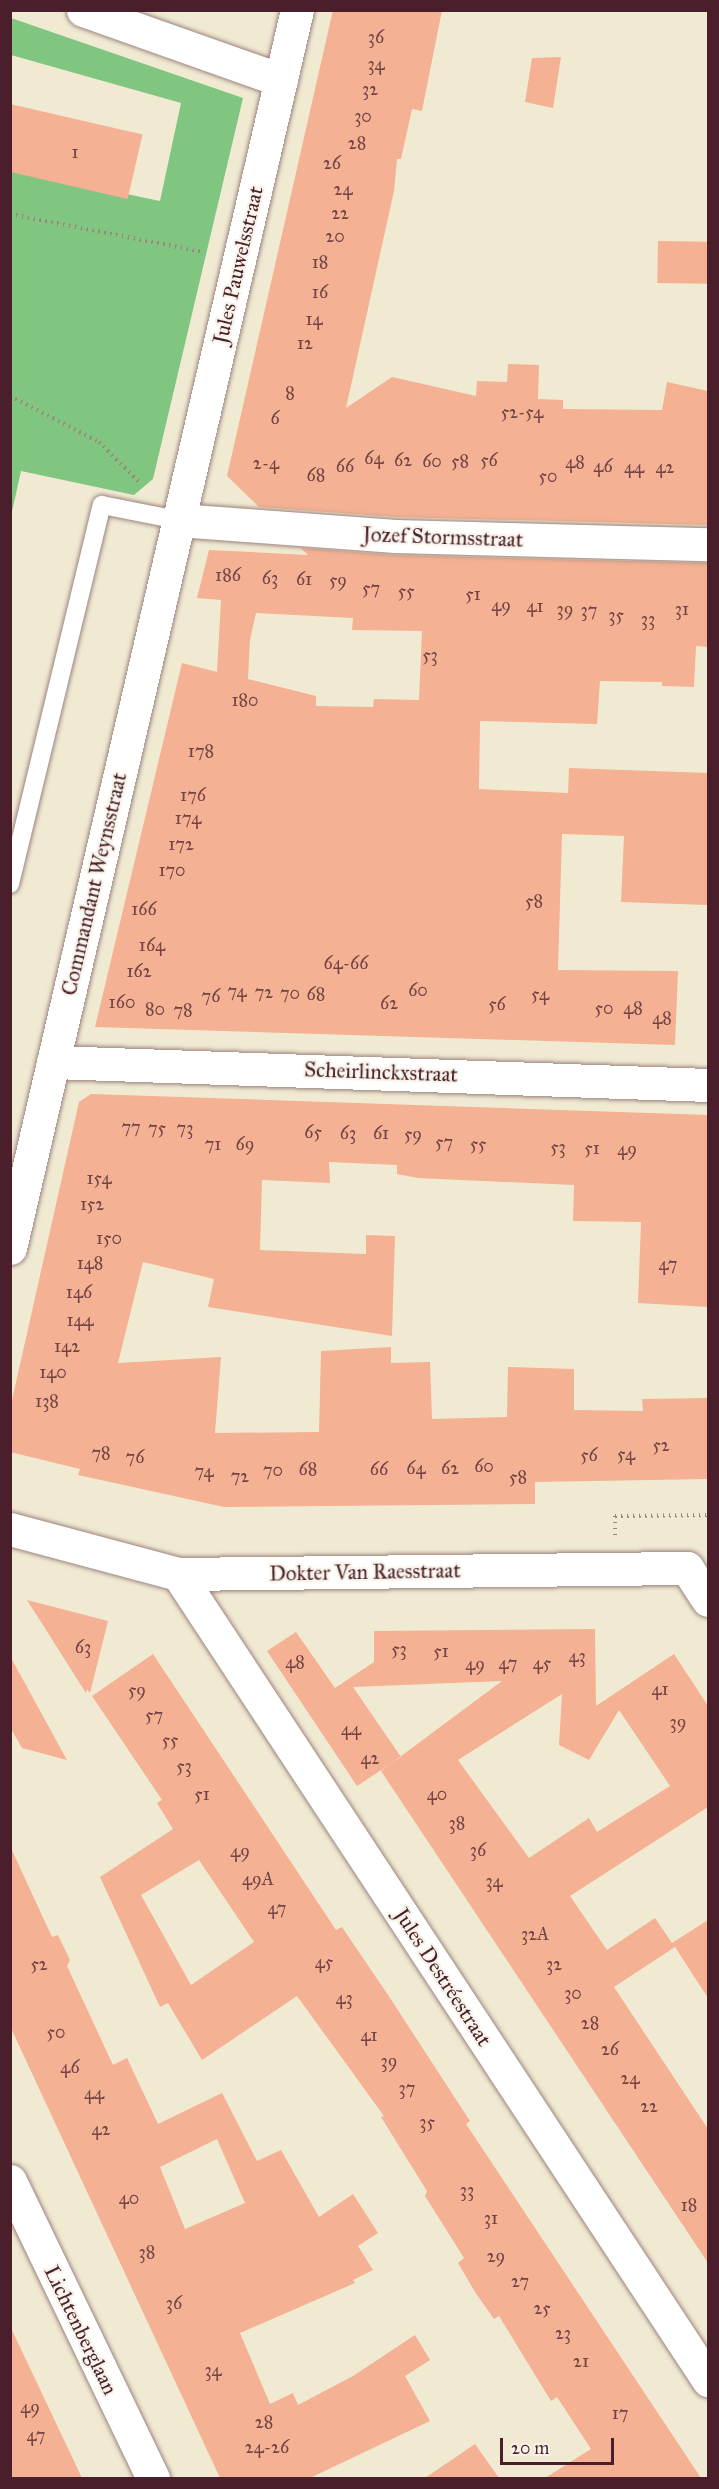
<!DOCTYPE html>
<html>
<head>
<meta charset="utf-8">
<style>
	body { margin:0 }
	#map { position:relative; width:719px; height:2489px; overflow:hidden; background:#f0ead3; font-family:"IM FELL Great Primer",serif }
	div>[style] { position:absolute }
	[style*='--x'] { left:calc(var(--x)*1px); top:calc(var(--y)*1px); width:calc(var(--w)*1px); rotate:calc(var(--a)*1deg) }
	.green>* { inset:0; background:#80c681 }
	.building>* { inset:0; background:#f4b193; transform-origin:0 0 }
	.path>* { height:4px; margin-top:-2px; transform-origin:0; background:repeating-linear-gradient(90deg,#9d847f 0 1.5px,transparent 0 6px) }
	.roads { filter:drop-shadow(0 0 2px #9d847f) drop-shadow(0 0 2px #9d847f) }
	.service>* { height:18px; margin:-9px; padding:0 9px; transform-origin:9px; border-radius:9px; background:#fff }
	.minor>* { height:33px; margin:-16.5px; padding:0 16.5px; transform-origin:16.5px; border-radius:16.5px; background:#fff }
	span { translate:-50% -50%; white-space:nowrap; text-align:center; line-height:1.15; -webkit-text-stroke:4.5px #f7f3e8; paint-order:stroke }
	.number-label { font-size:18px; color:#744445 }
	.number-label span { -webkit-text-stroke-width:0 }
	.street-label { font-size:21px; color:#4a1f2b }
	.frame { position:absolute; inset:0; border:12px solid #4a1f2b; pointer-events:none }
	.scale { position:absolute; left:500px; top:2438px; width:114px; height:27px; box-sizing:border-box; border:3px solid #4a1f2b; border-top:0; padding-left:8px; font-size:18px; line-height:21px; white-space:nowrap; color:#4a1f2b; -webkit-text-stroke:4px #f7f3e8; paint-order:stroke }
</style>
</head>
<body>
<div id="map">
	<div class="green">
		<div style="clip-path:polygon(11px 18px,243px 98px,153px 479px,134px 495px,21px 471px,11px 516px,11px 170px,160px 201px,181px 103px,11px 55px)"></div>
	</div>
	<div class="building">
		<div style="clip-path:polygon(333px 10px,442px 10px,422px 111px,412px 109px,401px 159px,397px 159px,394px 191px,346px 408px,392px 377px,476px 396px,477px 381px,507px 382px,508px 364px,539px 365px,538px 399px,563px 400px,563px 409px,662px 410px,667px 382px,708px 391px,708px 525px,396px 517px,259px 507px,227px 476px)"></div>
		<div style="clip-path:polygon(561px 57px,553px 108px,525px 102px,532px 58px)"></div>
		<div style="left:10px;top:104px;width:136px;height:66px;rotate:13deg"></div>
		<div style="left:658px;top:241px;width:50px;height:42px;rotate:1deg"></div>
		<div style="clip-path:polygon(evenodd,301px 548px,394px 555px,708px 563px,708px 647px,696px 646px,694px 687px,662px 686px,662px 682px,600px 681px,597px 724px,480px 721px,479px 789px,568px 793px,569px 768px,708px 773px,707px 905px,621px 902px,624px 836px,562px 834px,558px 970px,678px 971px,675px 1045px,95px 1027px,182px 663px,217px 672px,221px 600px,197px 598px,209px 550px,308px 555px,301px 548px,256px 613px,353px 618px,352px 630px,422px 631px,419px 700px,374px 699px,373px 707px,316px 706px,316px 696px,248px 679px,250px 640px,256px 613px)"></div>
		<div style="clip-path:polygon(91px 1094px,708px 1115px,708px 1307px,638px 1303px,641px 1222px,573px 1221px,574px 1185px,418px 1178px,397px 1174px,397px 1165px,329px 1162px,330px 1183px,262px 1180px,260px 1250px,366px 1254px,366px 1235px,395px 1236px,392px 1336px,208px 1307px,214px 1279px,143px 1262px,118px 1363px,221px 1357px,215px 1433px,319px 1432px,321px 1351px,391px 1347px,391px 1363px,430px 1362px,432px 1419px,507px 1417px,508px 1367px,574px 1369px,574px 1410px,643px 1411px,642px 1399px,708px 1398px,708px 1479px,535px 1482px,535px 1504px,224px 1507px,78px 1475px,80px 1469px,10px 1452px,10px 1409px,79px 1102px)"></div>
		<div style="clip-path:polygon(27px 1600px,108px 1621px,90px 1693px,87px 1689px,86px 1693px)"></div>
		<div style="clip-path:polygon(evenodd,595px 1629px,596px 1706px,674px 1654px,708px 1706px,708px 1807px,570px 1896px,607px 1950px,655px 1918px,672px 1943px,708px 1920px,708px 1998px,675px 1947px,614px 1987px,708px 2129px,708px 2263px,381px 1771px,502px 1681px,353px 1687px,401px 1757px,357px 1786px,267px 1651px,296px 1632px,335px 1688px,374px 1662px,374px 1631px,595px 1629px,562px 1694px,559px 1745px,589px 1760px,619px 1710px,670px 1786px,597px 1832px,589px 1818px,529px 1858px,458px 1760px,562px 1694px)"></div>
		<div style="clip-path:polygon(evenodd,153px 1654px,336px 1930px,342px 1927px,390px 1998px,470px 2121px,466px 2124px,701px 2478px,545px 2478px,591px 2449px,557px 2397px,551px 2401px,499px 2316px,494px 2319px,475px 2292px,458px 2263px,464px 2258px,425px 2196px,427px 2191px,381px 2117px,384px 2116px,297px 1996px,202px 2060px,168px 2003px,160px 2007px,100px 1877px,173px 1829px,157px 1803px,162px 1800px,92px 1696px,153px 1654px,199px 1860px,254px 1942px,191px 1985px,141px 1895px,199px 1860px)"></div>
		<div style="clip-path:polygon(10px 1656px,67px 1760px,22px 1748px,10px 1727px)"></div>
		<div style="clip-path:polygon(evenodd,10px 1846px,52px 1937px,58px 1935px,70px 1960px,67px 1966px,113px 2065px,127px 2058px,158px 2124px,222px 2093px,257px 2161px,281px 2150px,319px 2217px,353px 2194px,378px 2233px,358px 2246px,373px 2270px,353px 2280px,355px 2283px,240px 2333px,270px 2404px,293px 2393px,298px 2405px,353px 2376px,415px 2335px,430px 2360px,405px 2376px,430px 2421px,310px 2478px,220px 2478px,10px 2026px,10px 1846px,217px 2139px,245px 2203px,185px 2229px,160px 2167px,217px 2139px)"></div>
		<div style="clip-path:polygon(10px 2326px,82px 2478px,10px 2478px)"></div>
		<div style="clip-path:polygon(475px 2444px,499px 2478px,425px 2478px)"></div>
	</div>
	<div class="path">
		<div style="--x:10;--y:214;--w:197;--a:11.1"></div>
		<div style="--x:10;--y:396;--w:100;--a:27.3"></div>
		<div style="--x:99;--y:442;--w:58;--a:45"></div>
		<div style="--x:615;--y:1535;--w:19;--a:-90"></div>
		<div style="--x:615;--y:1516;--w:93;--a:-0.6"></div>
	</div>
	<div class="roads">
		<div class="service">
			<div style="--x:10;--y:884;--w:390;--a:-76.4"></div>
			<div style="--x:102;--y:505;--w:77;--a:11.2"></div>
		</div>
		<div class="minor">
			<div style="--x:83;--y:10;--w:210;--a:19.5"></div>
			<div style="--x:178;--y:520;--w:218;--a:4.2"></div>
			<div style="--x:395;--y:536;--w:313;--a:1.5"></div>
			<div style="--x:53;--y:1062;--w:655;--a:2.01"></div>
			<div style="--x:10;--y:1248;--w:1271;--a:-76.95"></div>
			<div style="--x:10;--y:1529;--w:174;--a:15"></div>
			<div style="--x:178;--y:1574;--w:509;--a:-0.68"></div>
			<div style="--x:687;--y:1568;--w:38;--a:57"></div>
			<div style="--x:178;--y:1574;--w:965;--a:56.67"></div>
			<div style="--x:10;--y:2181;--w:330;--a:64.3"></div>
		</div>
	</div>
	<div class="number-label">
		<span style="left:376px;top:37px">36</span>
		<span style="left:376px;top:64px">34</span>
		<span style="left:370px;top:89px">32</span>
		<span style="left:363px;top:116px">30</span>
		<span style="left:357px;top:143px">28</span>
		<span style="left:75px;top:152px">1</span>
		<span style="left:332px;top:163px">26</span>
		<span style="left:343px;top:189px">24</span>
		<span style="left:340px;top:213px">22</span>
		<span style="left:335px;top:236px">20</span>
		<span style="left:320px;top:262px">18</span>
		<span style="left:320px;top:292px">16</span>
		<span style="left:314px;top:319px">14</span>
		<span style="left:305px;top:343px">12</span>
		<span style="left:290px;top:393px">8</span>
		<span style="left:522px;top:412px">52-54</span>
		<span style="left:275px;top:418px">6</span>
		<span style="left:374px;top:458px">64</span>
		<span style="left:403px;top:460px">62</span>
		<span style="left:489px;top:460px">56</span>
		<span style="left:432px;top:461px">60</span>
		<span style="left:460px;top:461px">58</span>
		<span style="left:575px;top:462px">48</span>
		<span style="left:266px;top:463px">2-4</span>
		<span style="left:345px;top:466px">66</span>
		<span style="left:603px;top:466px">46</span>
		<span style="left:634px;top:467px">44</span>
		<span style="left:665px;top:467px">42</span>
		<span style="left:316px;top:475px">68</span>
		<span style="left:548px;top:476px">50</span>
		<span style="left:228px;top:575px">186</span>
		<span style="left:270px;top:578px">63</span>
		<span style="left:304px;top:579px">61</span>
		<span style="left:338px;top:580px">59</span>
		<span style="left:371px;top:588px">57</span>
		<span style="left:406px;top:591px">55</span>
		<span style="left:473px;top:594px">51</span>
		<span style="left:501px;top:605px">49</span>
		<span style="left:535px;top:606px">41</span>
		<span style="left:565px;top:609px">39</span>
		<span style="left:682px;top:609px">31</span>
		<span style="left:589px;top:610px">37</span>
		<span style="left:616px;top:615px">35</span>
		<span style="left:648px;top:619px">33</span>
		<span style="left:430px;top:655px">53</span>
		<span style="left:245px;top:700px">180</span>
		<span style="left:201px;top:751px">178</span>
		<span style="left:193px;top:795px">176</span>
		<span style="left:188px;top:818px">174</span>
		<span style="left:181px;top:844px">172</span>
		<span style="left:172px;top:870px">170</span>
		<span style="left:534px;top:901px">58</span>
		<span style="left:144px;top:909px">166</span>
		<span style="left:152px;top:945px">164</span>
		<span style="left:346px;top:963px">64-66</span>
		<span style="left:139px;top:971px">162</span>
		<span style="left:418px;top:990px">60</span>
		<span style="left:237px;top:991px">74</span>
		<span style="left:264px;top:992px">72</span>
		<span style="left:290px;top:993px">70</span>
		<span style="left:316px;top:994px">68</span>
		<span style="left:540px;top:994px">54</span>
		<span style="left:211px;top:996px">76</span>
		<span style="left:122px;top:1002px">160</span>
		<span style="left:389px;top:1003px">62</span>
		<span style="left:497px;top:1004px">56</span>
		<span style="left:604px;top:1008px">50</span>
		<span style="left:633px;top:1008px">48</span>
		<span style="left:155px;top:1009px">80</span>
		<span style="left:183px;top:1010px">78</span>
		<span style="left:662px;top:1018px">48</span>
		<span style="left:131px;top:1127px">77</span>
		<span style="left:157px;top:1128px">75</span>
		<span style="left:185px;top:1128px">73</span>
		<span style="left:313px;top:1132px">65</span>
		<span style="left:348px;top:1133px">63</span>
		<span style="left:381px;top:1133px">61</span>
		<span style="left:413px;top:1134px">59</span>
		<span style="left:444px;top:1142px">57</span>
		<span style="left:213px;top:1144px">71</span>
		<span style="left:245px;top:1144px">69</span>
		<span style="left:478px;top:1144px">55</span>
		<span style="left:558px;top:1147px">53</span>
		<span style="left:592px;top:1148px">51</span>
		<span style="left:627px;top:1149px">49</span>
		<span style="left:99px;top:1178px">154</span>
		<span style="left:92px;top:1204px">152</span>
		<span style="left:109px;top:1238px">150</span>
		<span style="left:90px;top:1263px">148</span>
		<span style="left:668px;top:1264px">47</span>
		<span style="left:79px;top:1292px">146</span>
		<span style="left:80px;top:1320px">144</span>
		<span style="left:67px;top:1346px">142</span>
		<span style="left:53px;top:1372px">140</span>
		<span style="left:47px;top:1401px">138</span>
		<span style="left:661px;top:1445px">52</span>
		<span style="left:101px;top:1453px">78</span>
		<span style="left:626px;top:1454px">54</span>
		<span style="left:589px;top:1455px">56</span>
		<span style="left:135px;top:1457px">76</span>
		<span style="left:484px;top:1466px">60</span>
		<span style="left:416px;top:1468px">64</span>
		<span style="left:450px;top:1468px">62</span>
		<span style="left:308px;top:1469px">68</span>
		<span style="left:379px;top:1469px">66</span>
		<span style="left:273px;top:1470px">70</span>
		<span style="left:204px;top:1471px">74</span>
		<span style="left:240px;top:1476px">72</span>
		<span style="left:518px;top:1477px">58</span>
		<span style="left:83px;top:1647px">63</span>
		<span style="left:399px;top:1649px">53</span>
		<span style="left:441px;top:1651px">51</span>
		<span style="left:577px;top:1656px">43</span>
		<span style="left:295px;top:1662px">48</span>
		<span style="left:508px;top:1663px">47</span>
		<span style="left:542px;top:1663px">45</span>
		<span style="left:475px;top:1664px">49</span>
		<span style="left:660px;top:1689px">41</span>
		<span style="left:137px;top:1690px">59</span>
		<span style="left:154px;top:1715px">57</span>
		<span style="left:678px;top:1722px">39</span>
		<span style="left:351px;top:1729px">44</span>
		<span style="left:170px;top:1740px">55</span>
		<span style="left:370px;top:1758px">42</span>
		<span style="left:184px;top:1766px">53</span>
		<span style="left:202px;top:1794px">51</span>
		<span style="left:437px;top:1794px">40</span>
		<span style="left:457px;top:1823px">38</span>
		<span style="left:478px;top:1850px">36</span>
		<span style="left:240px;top:1851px">49</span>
		<span style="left:258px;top:1879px">49A</span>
		<span style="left:494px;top:1881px">34</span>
		<span style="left:277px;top:1908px">47</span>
		<span style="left:535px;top:1934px">32A</span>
		<span style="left:324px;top:1962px">45</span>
		<span style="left:39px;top:1964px">52</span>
		<span style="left:554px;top:1964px">32</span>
		<span style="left:573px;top:1993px">30</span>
		<span style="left:344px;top:1998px">43</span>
		<span style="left:590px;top:2023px">28</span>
		<span style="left:56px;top:2032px">50</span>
		<span style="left:369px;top:2035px">41</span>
		<span style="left:610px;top:2049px">26</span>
		<span style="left:389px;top:2061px">39</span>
		<span style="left:70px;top:2067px">46</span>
		<span style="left:630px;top:2078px">24</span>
		<span style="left:407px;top:2088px">37</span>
		<span style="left:94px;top:2093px">44</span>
		<span style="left:649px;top:2106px">22</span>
		<span style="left:427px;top:2122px">35</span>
		<span style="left:101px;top:2129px">42</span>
		<span style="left:467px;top:2190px">33</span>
		<span style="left:129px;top:2198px">40</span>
		<span style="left:689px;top:2205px">18</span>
		<span style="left:491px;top:2218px">31</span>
		<span style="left:147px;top:2252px">38</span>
		<span style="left:496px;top:2256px">29</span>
		<span style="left:520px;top:2281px">27</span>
		<span style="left:174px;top:2303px">36</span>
		<span style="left:542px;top:2308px">25</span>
		<span style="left:563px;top:2333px">23</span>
		<span style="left:581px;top:2361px">21</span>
		<span style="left:213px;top:2370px">34</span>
		<span style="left:30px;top:2407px">49</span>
		<span style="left:620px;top:2413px">17</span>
		<span style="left:264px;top:2422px">28</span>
		<span style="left:36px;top:2435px">47</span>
		<span style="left:267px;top:2447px">24-26</span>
	</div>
	<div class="street-label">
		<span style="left:238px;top:265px;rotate:-77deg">Jules Pauwelsstraat</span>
		<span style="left:443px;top:537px;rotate:2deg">Jozef Stormsstraat</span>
		<span style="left:94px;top:884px;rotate:-77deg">Commandant Weynsstraat</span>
		<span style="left:381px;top:1072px;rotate:2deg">Scheirlinckxstraat</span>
		<span style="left:365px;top:1572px;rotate:-1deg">Dokter Van Raesstraat</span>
		<span style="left:443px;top:1977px;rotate:57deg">Jules Destréestraat</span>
		<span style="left:81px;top:2330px;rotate:64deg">Lichtenberglaan</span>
	</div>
	<div class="frame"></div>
	<div class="scale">20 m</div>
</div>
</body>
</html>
